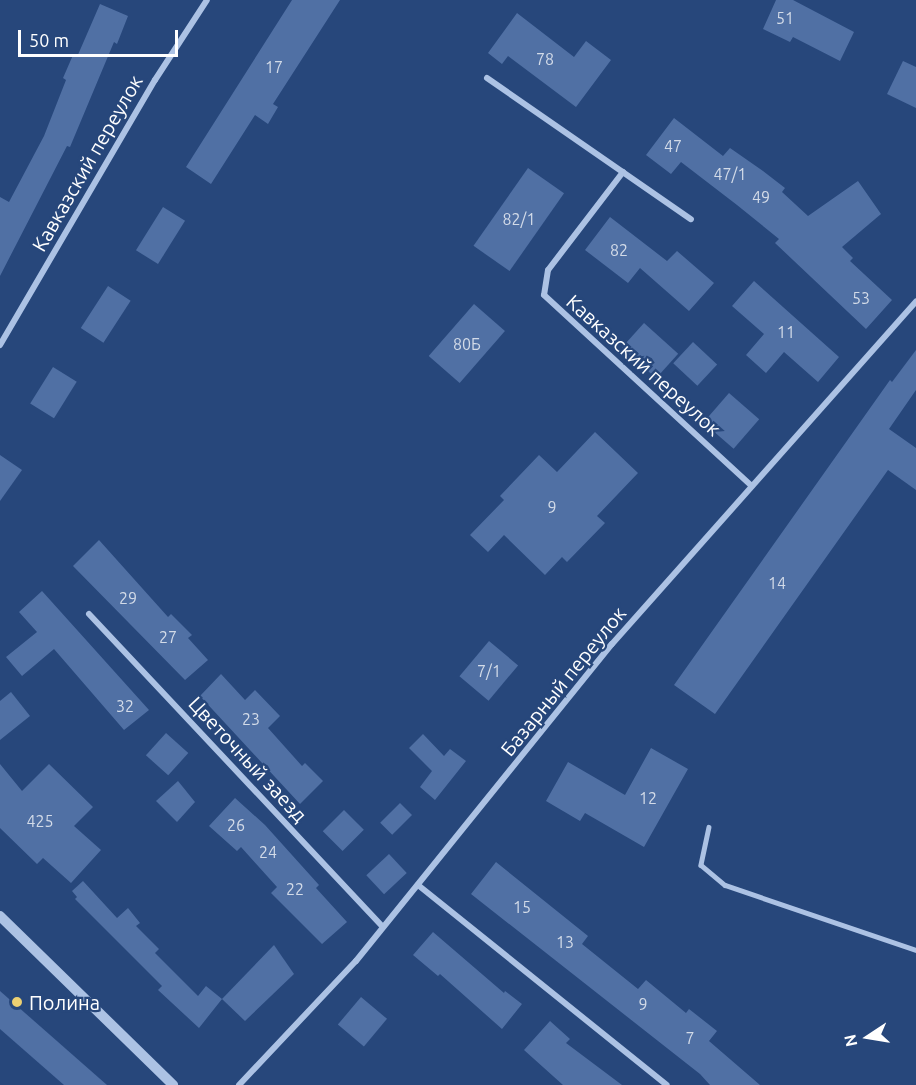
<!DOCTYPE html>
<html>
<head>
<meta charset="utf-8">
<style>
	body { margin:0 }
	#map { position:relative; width:916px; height:1085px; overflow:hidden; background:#27477b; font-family:Ubuntu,sans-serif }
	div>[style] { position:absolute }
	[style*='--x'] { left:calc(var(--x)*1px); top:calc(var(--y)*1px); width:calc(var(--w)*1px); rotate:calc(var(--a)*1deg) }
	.building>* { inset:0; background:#5070a4; transform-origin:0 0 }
	.service>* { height:4.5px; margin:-2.25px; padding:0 2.25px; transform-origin:2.25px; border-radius:2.25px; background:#acc2e4 }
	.minor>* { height:6px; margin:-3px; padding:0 3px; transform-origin:3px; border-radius:3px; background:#acc2e4 }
	.tertiary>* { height:10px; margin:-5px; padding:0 5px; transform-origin:5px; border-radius:5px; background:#acc2e4 }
	.dots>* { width:16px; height:16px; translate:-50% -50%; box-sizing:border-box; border:3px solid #27477b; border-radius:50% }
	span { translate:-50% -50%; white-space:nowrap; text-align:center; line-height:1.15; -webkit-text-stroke:4.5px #27477b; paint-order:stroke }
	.number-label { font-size:16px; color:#d3dbe8 }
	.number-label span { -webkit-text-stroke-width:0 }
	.street-label { font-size:20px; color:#fff }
	.poi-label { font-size:20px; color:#fff }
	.left { translate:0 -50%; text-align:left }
	.north { position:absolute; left:838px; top:1007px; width:60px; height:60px; -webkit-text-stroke:4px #27477b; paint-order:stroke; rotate:258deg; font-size:16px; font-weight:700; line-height:24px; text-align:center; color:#fff }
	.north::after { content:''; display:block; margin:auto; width:21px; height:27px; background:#fff; clip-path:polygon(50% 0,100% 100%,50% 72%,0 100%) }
	.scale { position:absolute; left:18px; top:30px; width:160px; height:27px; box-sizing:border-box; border:3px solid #fff; border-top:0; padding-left:8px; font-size:18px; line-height:21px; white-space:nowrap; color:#fff; -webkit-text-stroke:4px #27477b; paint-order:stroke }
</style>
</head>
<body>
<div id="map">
	<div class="building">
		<div style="clip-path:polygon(292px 0,340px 0,273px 104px,278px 107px,268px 124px,255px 115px,211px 184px,186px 167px)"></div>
		<div style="clip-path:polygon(776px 0,793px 0,854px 32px,840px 61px,793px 37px,790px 42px,763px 29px)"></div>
		<div style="clip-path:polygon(100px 4px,128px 16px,117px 44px,114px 42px,70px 147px,67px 146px,0 276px,0 197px,9px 202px,44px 136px,66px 80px,63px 78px,73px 55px,77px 57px)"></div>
		<div style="clip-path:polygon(517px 13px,574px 57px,586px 41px,611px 60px,576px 107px,508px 56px,502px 64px,488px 53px)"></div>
		<div style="clip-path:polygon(903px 61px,916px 67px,916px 108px,887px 94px)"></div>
		<div style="clip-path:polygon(674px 118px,723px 156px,730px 148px,763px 171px,785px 188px,782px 192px,808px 216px,858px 181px,881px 214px,842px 247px,853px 258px,850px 261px,892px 300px,866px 329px,775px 243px,779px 239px,737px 205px,681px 162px,671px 174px,646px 155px)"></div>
		<div style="left:528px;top:168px;width:44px;height:95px;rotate:35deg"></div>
		<div style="left:163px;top:207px;width:26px;height:51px;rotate:32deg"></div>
		<div style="clip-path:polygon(610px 217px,667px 261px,677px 251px,714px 283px,689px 311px,640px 268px,628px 283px,585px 250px)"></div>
		<div style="clip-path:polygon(754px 281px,839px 357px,818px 382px,784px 352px,766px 373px,746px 355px,764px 334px,732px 306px)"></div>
		<div style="left:108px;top:286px;width:27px;height:50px;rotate:33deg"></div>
		<div style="left:474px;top:304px;width:41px;height:69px;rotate:41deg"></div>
		<div style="left:644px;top:323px;width:46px;height:33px;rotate:42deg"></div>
		<div style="left:693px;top:342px;width:33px;height:29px;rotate:43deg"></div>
		<div style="clip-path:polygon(916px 350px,916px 390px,889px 429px,916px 448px,916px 490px,888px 470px,715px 714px,674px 685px,890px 380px,892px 382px)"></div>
		<div style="left:53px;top:367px;width:28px;height:43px;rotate:32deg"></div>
		<div style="left:729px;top:393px;width:40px;height:39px;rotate:41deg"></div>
		<div style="clip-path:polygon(595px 432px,638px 473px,597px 516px,605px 523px,567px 562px,562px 557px,545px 575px,504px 535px,488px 552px,470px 535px,504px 500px,500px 496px,539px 455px,557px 472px)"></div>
		<div style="clip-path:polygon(0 455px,22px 470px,0 501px)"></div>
		<div style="clip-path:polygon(99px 540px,168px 617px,171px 614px,192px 635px,188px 638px,208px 660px,185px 680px,73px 566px)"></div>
		<div style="clip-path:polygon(42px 591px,149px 710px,124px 730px,54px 649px,22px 676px,6px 657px,37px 632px,19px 612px)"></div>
		<div style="left:489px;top:641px;width:38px;height:46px;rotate:40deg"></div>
		<div style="clip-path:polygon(221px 674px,245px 700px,255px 690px,280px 716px,268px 728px,302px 766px,305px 763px,323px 781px,300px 804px,200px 696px)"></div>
		<div style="clip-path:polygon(11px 692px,30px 716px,0 740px,0 701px)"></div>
		<div style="left:166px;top:733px;width:30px;height:30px;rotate:42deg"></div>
		<div style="clip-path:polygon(423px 734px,444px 756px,450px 749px,466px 761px,435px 800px,420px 787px,432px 771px,409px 748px)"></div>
		<div style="clip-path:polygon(651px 748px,688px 769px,644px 847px,585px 813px,580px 821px,546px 801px,568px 762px,625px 795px)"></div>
		<div style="clip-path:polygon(0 764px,22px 791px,49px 764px,93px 807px,74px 826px,101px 850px,71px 883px,43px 858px,37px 864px,0 828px)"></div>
		<div style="clip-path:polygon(178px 781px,195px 802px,177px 822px,156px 801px)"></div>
		<div style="clip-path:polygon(235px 798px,265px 825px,319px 885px,316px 888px,347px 922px,322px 944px,271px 893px,277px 887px,241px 847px,237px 851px,209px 826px)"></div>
		<div style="left:400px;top:803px;width:17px;height:28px;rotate:45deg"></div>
		<div style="left:344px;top:810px;width:28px;height:30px;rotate:45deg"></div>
		<div style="left:389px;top:854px;width:26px;height:31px;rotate:47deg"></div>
		<div style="clip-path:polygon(496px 862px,588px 936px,582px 944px,638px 989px,646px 980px,686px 1013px,689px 1009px,717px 1031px,709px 1041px,760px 1085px,710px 1085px,700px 1074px,471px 894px)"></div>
		<div style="clip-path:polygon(83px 881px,117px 918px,128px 908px,140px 923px,136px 926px,159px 949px,155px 953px,198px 996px,206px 986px,222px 999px,199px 1028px,158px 990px,162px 986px,75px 899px,77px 897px,72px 891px)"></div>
		<div style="clip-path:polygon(433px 932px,504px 993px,505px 991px,522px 1004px,502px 1029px,440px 974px,438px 976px,413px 955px)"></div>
		<div style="clip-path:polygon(274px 945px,294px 974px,245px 1021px,222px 999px)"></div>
		<div style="clip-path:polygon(0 991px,107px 1085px,64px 1085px,0 1029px)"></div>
		<div style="left:361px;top:997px;width:34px;height:36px;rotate:40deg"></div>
		<div style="clip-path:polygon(550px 1021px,570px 1039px,566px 1043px,622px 1085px,563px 1085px,524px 1050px)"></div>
	</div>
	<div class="service">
		<div style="--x:709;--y:827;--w:39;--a:102"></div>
		<div style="--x:701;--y:865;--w:31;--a:40"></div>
		<div style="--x:725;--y:885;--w:202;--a:18.8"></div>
	</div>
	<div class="minor">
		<div style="--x:487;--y:78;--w:248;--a:34.7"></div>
		<div style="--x:623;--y:172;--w:123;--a:127.4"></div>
		<div style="--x:548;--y:270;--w:25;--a:99"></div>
		<div style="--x:544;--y:295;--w:282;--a:42.6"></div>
		<div style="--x:0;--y:345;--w:307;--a:-59.7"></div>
		<div style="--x:155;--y:80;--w:95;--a:-57"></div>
		<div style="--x:89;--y:614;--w:429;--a:46.8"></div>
		<div style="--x:418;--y:885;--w:319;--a:38.8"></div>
		<div style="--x:239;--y:1085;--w:170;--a:-46.7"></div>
		<div style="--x:356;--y:961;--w:407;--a:-51.1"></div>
		<div style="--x:612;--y:644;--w:458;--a:-48.4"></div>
	</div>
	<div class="tertiary">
		<div style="--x:0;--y:916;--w:242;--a:44.3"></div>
	</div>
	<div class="dots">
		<div style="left:17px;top:1002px;background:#ecd072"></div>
	</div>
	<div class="number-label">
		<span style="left:785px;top:18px">51</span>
		<span style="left:545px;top:59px">78</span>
		<span style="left:274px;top:67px">17</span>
		<span style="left:673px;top:146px">47</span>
		<span style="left:730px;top:174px">47/1</span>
		<span style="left:761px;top:197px">49</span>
		<span style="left:519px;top:219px">82/1</span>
		<span style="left:619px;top:250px">82</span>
		<span style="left:861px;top:298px">53</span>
		<span style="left:786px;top:332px">11</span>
		<span style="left:467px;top:344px">80Б</span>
		<span style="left:552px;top:507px">9</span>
		<span style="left:777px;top:583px">14</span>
		<span style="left:128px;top:598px">29</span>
		<span style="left:168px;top:637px">27</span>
		<span style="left:489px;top:671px">7/1</span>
		<span style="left:125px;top:706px">32</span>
		<span style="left:251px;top:719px">23</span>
		<span style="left:648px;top:798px">12</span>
		<span style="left:40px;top:821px">425</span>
		<span style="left:236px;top:825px">26</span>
		<span style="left:268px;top:852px">24</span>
		<span style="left:295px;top:889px">22</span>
		<span style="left:522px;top:907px">15</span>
		<span style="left:565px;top:942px">13</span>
		<span style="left:643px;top:1004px">9</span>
		<span style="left:690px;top:1038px">7</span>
	</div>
	<div class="street-label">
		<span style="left:87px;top:163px;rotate:-60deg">Кавказский переулок</span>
		<span style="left:644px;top:365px;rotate:42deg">Кавказский переулок</span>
		<span style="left:563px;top:681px;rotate:-51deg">Базарный переулок</span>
		<span style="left:248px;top:759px;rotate:47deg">Цветочный заезд</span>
	</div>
	<div class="poi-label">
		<span class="left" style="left:29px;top:1002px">Полина</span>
	</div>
	<div class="north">N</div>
	<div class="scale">50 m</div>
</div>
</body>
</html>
